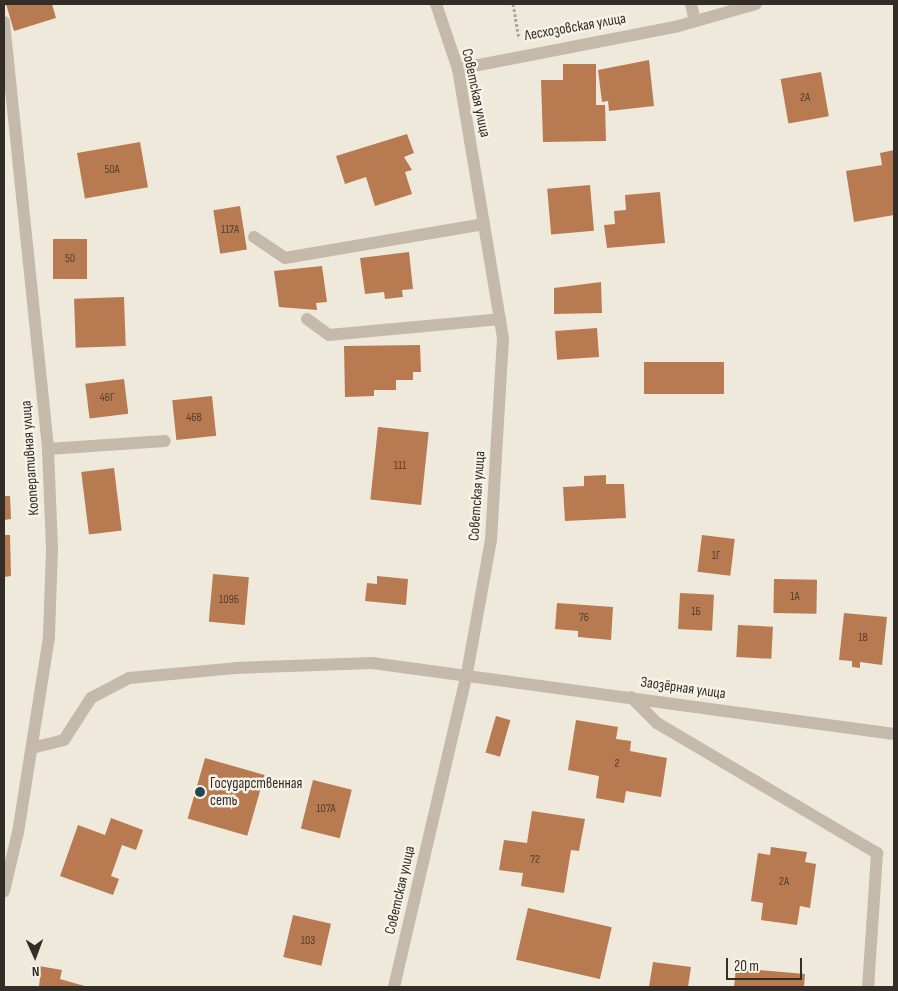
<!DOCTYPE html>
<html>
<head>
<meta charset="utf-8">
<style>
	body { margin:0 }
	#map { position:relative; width:898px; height:991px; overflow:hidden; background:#efe9dc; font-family:"Sofia Sans Condensed",sans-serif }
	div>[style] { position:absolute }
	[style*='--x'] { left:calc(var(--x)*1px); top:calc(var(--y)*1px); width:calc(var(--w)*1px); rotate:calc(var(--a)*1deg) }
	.building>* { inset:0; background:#b87a51; transform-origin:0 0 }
	.path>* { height:3px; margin-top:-1.5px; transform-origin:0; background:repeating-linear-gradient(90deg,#b1a593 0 2.5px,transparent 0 5px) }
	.minor>* { height:12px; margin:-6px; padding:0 6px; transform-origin:6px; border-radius:6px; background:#c5baa9 }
	.dots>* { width:14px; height:14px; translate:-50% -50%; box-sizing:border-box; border:2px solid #f7f2e7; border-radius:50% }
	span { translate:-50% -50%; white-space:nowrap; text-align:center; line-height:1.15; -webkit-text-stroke:5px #f7f2e7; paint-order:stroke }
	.number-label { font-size:12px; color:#544032 }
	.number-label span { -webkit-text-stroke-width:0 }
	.street-label { font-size:15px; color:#332d28 }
	.poi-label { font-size:15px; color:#332d28 }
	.left { translate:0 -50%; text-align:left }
	.frame { position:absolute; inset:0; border:5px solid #332d28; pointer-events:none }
	.north { position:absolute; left:10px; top:931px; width:50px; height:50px; -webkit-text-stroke:4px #f7f2e7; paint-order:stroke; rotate:178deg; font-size:14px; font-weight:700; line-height:20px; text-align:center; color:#332d28 }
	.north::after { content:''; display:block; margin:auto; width:18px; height:22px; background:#332d28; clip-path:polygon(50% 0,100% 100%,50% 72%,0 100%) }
	.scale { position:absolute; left:726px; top:958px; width:76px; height:22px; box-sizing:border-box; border:2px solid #332d28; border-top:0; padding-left:6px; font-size:15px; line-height:18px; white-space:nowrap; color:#332d28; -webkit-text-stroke:4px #f7f2e7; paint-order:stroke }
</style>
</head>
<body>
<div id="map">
	<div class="building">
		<div style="clip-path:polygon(6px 4px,52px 4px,56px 18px,14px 31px)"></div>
		<div style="clip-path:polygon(649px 60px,654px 106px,609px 111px,608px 101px,602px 102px,598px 70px)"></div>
		<div style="clip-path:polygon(563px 64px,596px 64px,596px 105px,605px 105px,606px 141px,543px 142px,541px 80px,563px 80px)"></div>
		<div style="left:821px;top:72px;width:45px;height:41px;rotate:80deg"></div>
		<div style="clip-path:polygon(407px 134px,414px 153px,404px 157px,412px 170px,405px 172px,412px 194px,375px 206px,366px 177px,345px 184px,336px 156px)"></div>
		<div style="left:140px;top:142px;width:46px;height:64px;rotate:80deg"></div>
		<div style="clip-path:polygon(894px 150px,894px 215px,854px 222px,846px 171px,882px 165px,880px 153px)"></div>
		<div style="left:590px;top:185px;width:46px;height:43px;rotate:85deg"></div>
		<div style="clip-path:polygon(660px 192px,665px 243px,607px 248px,604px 225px,615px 224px,614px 211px,626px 210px,625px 195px)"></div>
		<div style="left:240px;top:206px;width:44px;height:27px;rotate:81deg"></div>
		<div style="left:53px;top:239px;width:34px;height:40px"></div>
		<div style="clip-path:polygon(409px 252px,413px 289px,402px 290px,403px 297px,385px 299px,384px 292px,365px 294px,360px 258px)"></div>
		<div style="clip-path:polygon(322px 266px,327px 302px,316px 303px,317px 310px,279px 307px,274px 271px)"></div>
		<div style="clip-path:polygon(601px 282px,602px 313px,554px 314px,554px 288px)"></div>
		<div style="left:124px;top:297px;width:49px;height:50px;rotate:88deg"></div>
		<div style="left:597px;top:328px;width:29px;height:42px;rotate:86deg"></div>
		<div style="clip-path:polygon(420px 345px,421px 372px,413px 372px,413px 380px,396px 380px,396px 390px,374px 390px,374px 396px,345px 397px,344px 346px)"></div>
		<div style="left:644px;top:362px;width:80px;height:32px"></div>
		<div style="left:124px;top:379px;width:35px;height:39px;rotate:83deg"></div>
		<div style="left:212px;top:396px;width:40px;height:40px;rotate:84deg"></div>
		<div style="left:378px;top:427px;width:51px;height:73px;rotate:6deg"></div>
		<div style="left:114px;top:468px;width:63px;height:33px;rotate:83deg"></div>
		<div style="clip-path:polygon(606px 475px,606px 484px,624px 484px,626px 518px,565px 521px,563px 487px,584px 486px,584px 476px)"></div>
		<div style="clip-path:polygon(4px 496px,10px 496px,11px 519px,4px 520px)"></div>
		<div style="clip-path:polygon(4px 535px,10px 535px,11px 576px,4px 577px)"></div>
		<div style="left:702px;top:535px;width:33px;height:37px;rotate:7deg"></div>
		<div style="left:213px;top:574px;width:36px;height:48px;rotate:5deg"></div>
		<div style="clip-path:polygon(377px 576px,408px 579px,406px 605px,365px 601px,367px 583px,377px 584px)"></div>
		<div style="left:774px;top:579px;width:43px;height:34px;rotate:1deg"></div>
		<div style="left:680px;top:593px;width:34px;height:36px;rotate:3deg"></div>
		<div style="clip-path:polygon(557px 603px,613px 607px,611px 640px,578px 637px,578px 631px,555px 629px)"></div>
		<div style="clip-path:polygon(844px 613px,887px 617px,882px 665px,860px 662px,860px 668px,852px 667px,852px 661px,839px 660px)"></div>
		<div style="left:738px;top:625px;width:35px;height:32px;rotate:3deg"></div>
		<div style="left:496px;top:716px;width:15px;height:38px;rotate:16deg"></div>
		<div style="clip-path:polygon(576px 720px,618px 727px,616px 739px,631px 741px,630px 751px,667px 758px,661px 797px,626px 791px,624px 803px,596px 798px,599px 776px,568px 770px)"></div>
		<div style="left:205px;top:758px;width:62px;height:63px;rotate:16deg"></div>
		<div style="left:313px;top:780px;width:40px;height:50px;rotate:14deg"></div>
		<div style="clip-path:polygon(532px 811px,585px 819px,579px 851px,571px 850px,564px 893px,521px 886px,523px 873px,499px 870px,504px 840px,527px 843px)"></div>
		<div style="clip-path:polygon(111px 818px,143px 830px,136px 850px,122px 845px,111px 876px,119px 879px,113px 895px,60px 876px,78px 825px,105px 835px)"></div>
		<div style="clip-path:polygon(771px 847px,807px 852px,805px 862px,816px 864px,810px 908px,800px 906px,797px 925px,761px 920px,763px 903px,751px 901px,758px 853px,770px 855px)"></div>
		<div style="left:528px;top:908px;width:86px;height:53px;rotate:13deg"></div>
		<div style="left:293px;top:915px;width:39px;height:43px;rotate:13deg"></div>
		<div style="clip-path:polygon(653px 962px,691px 967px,688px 987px,649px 987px)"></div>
		<div style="clip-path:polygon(33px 965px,62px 970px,60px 979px,88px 987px,39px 987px,40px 977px,31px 976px)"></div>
		<div style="clip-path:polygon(736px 968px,805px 974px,804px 987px,734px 987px)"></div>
	</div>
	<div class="path">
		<div style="--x:513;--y:4;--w:35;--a:80"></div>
	</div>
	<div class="minor">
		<div style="--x:691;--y:4;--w:17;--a:77"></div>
		<div style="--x:4;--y:22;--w:429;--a:84.1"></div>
		<div style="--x:48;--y:449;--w:100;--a:87.7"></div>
		<div style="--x:52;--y:549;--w:88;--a:92"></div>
		<div style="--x:49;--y:637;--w:197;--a:99"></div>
		<div style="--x:18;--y:832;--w:61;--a:103.3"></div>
		<div style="--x:458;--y:69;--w:221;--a:-11"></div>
		<div style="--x:675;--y:27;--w:84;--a:-15.9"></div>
		<div style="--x:254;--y:237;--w:37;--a:34"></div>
		<div style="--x:285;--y:258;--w:202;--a:-9.7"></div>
		<div style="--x:307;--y:319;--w:27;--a:36"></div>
		<div style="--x:329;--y:335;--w:172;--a:-5.3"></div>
		<div style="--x:48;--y:449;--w:117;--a:-3.9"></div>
		<div style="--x:631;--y:697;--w:37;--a:45"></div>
		<div style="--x:657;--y:723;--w:256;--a:30.6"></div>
		<div style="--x:877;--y:853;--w:134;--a:93.8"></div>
		<div style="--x:32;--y:748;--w:33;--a:-14"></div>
		<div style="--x:64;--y:740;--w:50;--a:-57.3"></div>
		<div style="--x:91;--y:698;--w:43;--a:-27.8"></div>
		<div style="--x:129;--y:678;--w:107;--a:-5.3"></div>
		<div style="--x:236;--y:668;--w:136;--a:-2.1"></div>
		<div style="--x:372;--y:663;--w:527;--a:7.75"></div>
		<div style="--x:394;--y:987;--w:322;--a:-76.9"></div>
		<div style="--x:467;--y:673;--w:135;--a:-79.8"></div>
		<div style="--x:491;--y:540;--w:202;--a:-86.6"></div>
		<div style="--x:503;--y:338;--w:273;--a:-99.5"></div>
		<div style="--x:458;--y:69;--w:69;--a:-108.7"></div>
	</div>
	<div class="dots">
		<div style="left:200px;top:792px;background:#224650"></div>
	</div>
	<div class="number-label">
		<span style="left:805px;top:98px">2А</span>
		<span style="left:112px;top:170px">50А</span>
		<span style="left:230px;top:230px">117А</span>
		<span style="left:70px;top:259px">50</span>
		<span style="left:107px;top:398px">46Г</span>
		<span style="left:194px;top:418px">46В</span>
		<span style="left:400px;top:466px">111</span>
		<span style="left:716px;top:556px">1Г</span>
		<span style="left:795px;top:597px">1А</span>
		<span style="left:229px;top:600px">109Б</span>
		<span style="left:696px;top:612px">1Б</span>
		<span style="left:584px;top:618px">76</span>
		<span style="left:863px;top:638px">1В</span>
		<span style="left:617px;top:764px">2</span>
		<span style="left:326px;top:809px">107А</span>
		<span style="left:535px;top:860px">72</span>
		<span style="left:784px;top:882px">2А</span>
		<span style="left:308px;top:941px">103</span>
	</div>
	<div class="street-label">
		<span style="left:575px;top:27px;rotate:-10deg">Лесхозовская улица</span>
		<span style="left:476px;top:93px;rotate:78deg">Советская улица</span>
		<span style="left:30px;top:458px;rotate:-94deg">Кооперативная улица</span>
		<span style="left:477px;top:496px;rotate:-86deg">Советская улица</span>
		<span style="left:683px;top:688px;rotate:8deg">Заозёрная улица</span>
		<span style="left:400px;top:890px;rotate:-77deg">Советская улица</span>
	</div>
	<div class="poi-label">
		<span class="left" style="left:210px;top:792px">Государственная<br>сеть</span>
	</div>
	<div class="frame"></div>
	<div class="north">N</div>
	<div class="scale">20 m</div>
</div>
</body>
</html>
